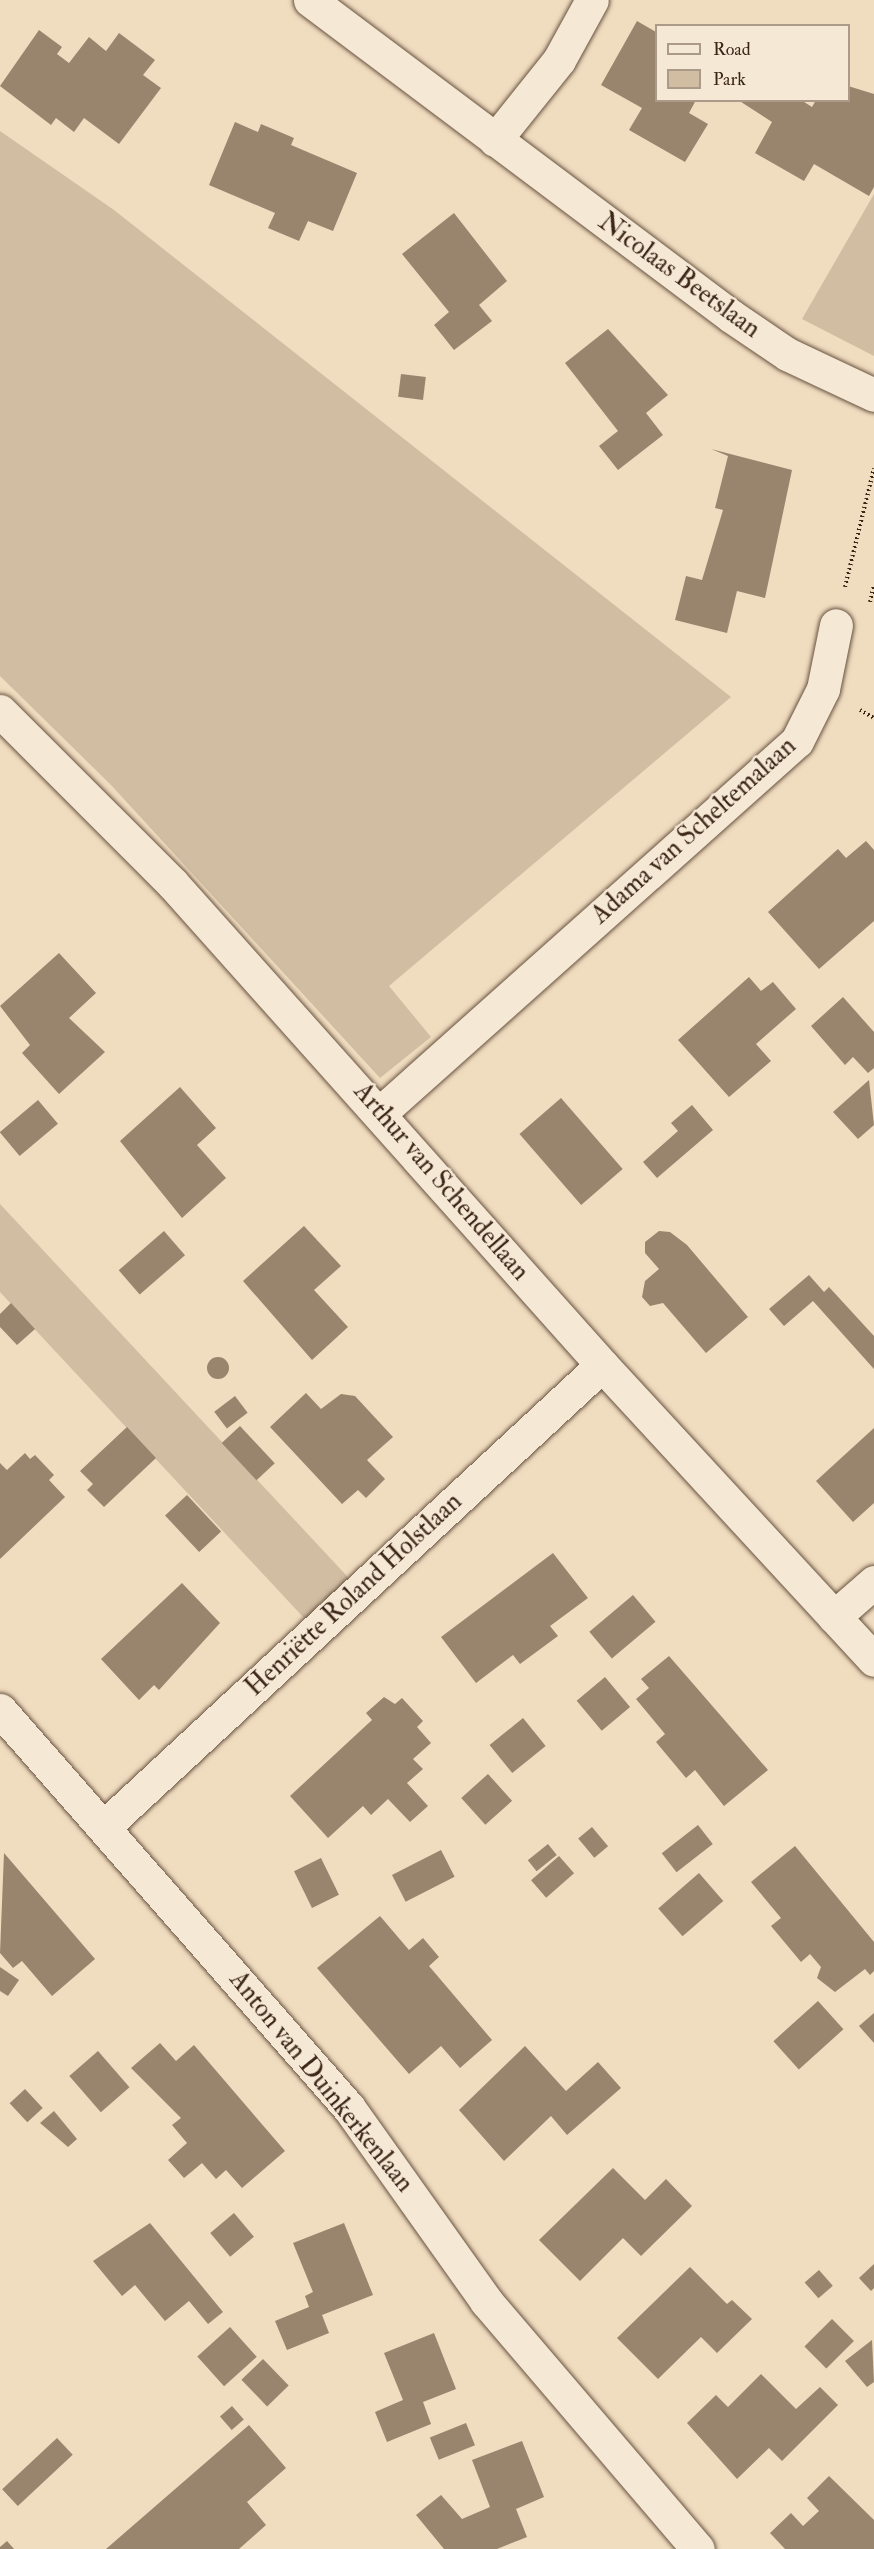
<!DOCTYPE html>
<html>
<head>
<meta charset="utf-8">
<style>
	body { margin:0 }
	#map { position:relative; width:874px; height:2549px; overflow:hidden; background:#f0dcbf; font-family:"IM FELL Double Pica",serif }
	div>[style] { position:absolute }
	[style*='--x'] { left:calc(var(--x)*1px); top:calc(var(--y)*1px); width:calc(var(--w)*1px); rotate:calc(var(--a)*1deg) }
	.green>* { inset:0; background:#d1bda2; transform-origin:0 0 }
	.building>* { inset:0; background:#99846e; transform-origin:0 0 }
	.round { border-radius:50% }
	.path>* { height:4px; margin-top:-2px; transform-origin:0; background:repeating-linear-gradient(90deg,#3b2517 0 1.5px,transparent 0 4.5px) }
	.roads { filter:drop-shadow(0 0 2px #685341) drop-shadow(0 0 2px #685341) }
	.street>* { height:33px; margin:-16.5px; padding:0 16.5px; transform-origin:16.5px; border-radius:16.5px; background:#f5e8d5 }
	span { translate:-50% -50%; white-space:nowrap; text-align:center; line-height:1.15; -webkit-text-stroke:5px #f5e8d5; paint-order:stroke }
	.street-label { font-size:26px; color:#3b2517 }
	.legend { position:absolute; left:655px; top:24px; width:195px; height:78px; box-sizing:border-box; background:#f5e8d5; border:2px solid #ab9a89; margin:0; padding:8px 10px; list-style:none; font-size:18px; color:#3b2517 }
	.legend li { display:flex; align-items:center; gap:12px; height:30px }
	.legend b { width:30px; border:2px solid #ab9a89 }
</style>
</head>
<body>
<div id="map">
	<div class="green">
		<div style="clip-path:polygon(0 131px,114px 210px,731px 697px,389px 986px,431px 1037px,380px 1078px,111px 785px,0 676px)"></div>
		<div style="clip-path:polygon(874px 194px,874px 356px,802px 319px)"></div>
		<div style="left:0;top:1204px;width:521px;height:60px;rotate:47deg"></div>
	</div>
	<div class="building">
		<div style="clip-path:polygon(637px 21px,656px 32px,656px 100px,696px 100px,689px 113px,708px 124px,685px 162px,629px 130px,642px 108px,601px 85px)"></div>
		<div style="clip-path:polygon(39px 30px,62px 47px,57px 54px,69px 63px,89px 37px,106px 51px,119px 33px,155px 60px,143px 75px,161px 88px,119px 144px,84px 118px,74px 132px,56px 118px,51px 125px,0 86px)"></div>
		<div style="clip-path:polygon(848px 86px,874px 94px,874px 187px,869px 196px,814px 164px,804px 181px,755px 153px,772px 122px,738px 100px,801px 100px,812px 107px,816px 100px,848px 100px)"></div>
		<div style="clip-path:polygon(235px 122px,258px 132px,261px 124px,294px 138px,291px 145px,357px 173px,333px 231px,308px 221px,299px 241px,268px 228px,275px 213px,209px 185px)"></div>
		<div style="clip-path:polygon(454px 213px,507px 281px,479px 305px,492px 321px,454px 350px,434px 325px,449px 312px,402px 254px)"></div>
		<div style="clip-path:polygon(608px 329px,668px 395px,646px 413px,663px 435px,618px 470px,599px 446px,618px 431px,565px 363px)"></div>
		<div style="left:401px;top:374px;width:25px;height:23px;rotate:7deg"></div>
		<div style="clip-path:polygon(711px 449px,792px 470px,765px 598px,737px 591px,727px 633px,675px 620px,686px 576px,702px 580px,723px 510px,715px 508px,728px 456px)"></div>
		<div style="clip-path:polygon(866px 841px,874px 850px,874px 921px,819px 969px,768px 912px,838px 849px,846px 858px)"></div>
		<div style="clip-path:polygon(59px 953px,96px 993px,69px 1018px,105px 1052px,59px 1094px,22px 1053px,30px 1045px,0 1006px)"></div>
		<div style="clip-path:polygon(749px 977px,761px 991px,773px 982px,796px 1009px,756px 1044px,771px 1061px,729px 1097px,678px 1040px)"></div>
		<div style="clip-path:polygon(843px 997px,874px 1032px,874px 1068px,868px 1073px,853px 1057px,845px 1065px,811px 1026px)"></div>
		<div style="clip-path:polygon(869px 1080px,874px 1125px,858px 1139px,833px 1112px)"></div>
		<div style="clip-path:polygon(180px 1087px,216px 1128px,197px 1145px,226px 1178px,182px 1218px,120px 1141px)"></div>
		<div style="left:561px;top:1098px;width:94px;height:55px;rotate:49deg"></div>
		<div style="left:38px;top:1100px;width:31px;height:50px;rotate:50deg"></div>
		<div style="clip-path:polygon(692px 1105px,713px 1130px,657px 1178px,643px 1162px,678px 1131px,671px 1123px)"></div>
		<div style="clip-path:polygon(304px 1226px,341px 1266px,314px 1290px,348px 1327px,312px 1360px,243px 1281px)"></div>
		<div style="left:164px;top:1231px;width:32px;height:60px;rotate:49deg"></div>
		<div style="clip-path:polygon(659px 1231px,670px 1232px,687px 1245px,748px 1317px,706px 1353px,663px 1303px,650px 1306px,642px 1297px,645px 1281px,659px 1269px,645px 1253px,645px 1242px)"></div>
		<div style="clip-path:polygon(809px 1275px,824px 1292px,829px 1287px,874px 1336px,874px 1369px,813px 1301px,784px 1326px,769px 1309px)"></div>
		<div style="clip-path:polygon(11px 1303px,35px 1329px,17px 1345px,0 1327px,0 1314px)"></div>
		<div class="round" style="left:207px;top:1357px;width:22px;height:22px"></div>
		<div style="clip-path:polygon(306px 1393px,321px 1409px,341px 1394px,355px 1396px,393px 1437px,367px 1460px,385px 1479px,366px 1498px,358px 1490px,342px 1504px,270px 1427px)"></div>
		<div style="left:235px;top:1396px;width:21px;height:26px;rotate:53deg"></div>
		<div style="left:240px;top:1426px;width:51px;height:25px;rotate:47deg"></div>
		<div style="clip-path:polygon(127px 1427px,156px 1458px,104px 1507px,87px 1490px,93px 1484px,80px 1471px)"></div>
		<div style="clip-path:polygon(874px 1428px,874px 1503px,853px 1522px,816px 1481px)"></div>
		<div style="clip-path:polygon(25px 1453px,30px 1459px,35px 1455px,54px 1475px,49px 1480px,65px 1497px,0 1559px,0 1463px,7px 1470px)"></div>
		<div style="left:187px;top:1495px;width:50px;height:30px;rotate:47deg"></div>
		<div style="clip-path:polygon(553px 1553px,588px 1598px,550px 1626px,558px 1636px,520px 1664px,513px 1655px,476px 1683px,441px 1637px)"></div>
		<div style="clip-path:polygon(182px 1583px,220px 1623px,159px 1690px,154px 1685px,139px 1700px,101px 1659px)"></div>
		<div style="left:633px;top:1595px;width:35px;height:57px;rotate:50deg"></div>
		<div style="clip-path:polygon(669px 1656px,768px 1770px,724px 1806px,695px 1770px,686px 1778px,656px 1742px,665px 1734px,636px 1699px,649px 1688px,641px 1679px)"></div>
		<div style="left:605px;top:1677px;width:39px;height:37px;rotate:50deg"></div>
		<div style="clip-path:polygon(384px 1697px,395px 1704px,402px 1698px,423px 1721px,417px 1727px,431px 1743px,413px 1759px,423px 1769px,407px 1783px,428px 1806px,410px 1822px,388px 1799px,371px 1815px,363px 1806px,328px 1838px,290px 1796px,372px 1720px,366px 1713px)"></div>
		<div style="left:523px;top:1718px;width:36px;height:43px;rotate:51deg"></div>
		<div style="left:488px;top:1774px;width:36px;height:36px;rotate:48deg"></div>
		<div style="left:698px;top:1825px;width:24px;height:46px;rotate:52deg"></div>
		<div style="left:592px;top:1827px;width:25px;height:18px;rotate:50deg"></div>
		<div style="left:548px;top:1844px;width:14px;height:26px;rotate:51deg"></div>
		<div style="clip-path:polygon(795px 1846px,874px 1942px,874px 1971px,870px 1975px,865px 1969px,835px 1992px,817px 1978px,821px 1967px,810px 1954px,801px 1962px,771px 1926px,781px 1918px,751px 1882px)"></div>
		<div style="left:441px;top:1850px;width:30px;height:55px;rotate:63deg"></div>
		<div style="clip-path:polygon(4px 1853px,95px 1959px,52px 1996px,22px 1961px,13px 1968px,0 1953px)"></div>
		<div style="left:559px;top:1856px;width:23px;height:37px;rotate:49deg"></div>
		<div style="left:321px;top:1858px;width:41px;height:30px;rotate:64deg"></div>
		<div style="left:699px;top:1873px;width:37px;height:54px;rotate:49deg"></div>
		<div style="clip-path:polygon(380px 1916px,409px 1950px,423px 1938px,439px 1957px,429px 1966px,492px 2040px,460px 2068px,441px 2046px,409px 2074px,317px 1968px)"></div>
		<div style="clip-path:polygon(0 1967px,19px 1980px,8px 1996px,0 1991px)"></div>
		<div style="left:818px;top:2001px;width:38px;height:60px;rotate:48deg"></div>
		<div style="clip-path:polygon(874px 2013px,874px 2043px,859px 2026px)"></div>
		<div style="clip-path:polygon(160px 2043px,176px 2061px,194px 2045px,285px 2151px,242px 2188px,226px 2170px,216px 2179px,202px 2163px,184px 2178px,168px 2160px,187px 2143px,172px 2125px,181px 2118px,131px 2068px)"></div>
		<div style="clip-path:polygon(525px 2046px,566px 2091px,598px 2062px,621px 2088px,567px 2135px,551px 2116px,504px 2161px,459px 2110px)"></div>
		<div style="left:98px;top:2051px;width:48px;height:38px;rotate:49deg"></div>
		<div style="left:25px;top:2089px;width:26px;height:21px;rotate:47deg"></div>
		<div style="clip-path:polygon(54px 2111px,77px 2139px,68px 2147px,40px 2123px)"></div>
		<div style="clip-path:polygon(613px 2168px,645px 2200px,666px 2179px,692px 2206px,641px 2256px,623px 2238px,580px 2281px,539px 2240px)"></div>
		<div style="left:234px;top:2213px;width:31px;height:31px;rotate:50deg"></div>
		<div style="clip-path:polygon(150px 2223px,223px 2312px,208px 2324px,189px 2301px,165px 2321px,135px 2285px,122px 2296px,93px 2261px)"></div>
		<div style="clip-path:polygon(344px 2223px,373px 2295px,322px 2315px,329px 2333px,287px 2350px,275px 2321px,309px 2307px,305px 2296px,313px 2292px,293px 2243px)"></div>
		<div style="clip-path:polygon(874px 2264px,874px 2288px,871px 2291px,859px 2278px)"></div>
		<div style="clip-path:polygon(690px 2267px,727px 2304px,732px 2300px,752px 2319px,717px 2353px,701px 2337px,658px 2379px,617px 2338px)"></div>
		<div style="left:819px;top:2270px;width:21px;height:19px;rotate:49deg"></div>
		<div style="left:832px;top:2319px;width:31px;height:39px;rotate:45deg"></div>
		<div style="left:230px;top:2327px;width:40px;height:44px;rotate:48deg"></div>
		<div style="clip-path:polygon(434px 2333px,456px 2389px,423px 2402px,431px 2424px,387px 2442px,375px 2412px,403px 2400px,384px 2353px)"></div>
		<div style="clip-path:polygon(872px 2340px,874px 2382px,867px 2387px,845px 2361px)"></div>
		<div style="left:263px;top:2359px;width:37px;height:30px;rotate:46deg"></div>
		<div style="clip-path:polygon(761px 2374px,796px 2409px,820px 2387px,838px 2405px,782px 2461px,769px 2448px,737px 2479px,687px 2423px,716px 2395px,728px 2407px)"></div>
		<div style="left:232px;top:2406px;width:18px;height:16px;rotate:49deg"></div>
		<div style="left:466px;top:2423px;width:24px;height:39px;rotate:68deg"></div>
		<div style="clip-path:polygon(249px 2425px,286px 2468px,247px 2502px,266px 2525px,239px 2549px,106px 2549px)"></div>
		<div style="left:57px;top:2438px;width:23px;height:75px;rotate:47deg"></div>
		<div style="clip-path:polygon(522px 2441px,544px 2497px,516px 2509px,527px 2537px,497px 2549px,444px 2549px,416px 2515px,441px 2495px,462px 2519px,490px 2507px,472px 2460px)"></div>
		<div style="clip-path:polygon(829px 2476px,874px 2520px,874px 2549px,785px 2549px,770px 2533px,791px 2513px,803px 2526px,819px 2511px,807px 2498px)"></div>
		<div style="clip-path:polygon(7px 2541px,14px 2549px,0 2549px,0 2547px)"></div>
	</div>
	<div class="path">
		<div style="--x:845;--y:587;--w:122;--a:-76.3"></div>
		<div style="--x:870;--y:602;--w:17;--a:-77"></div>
		<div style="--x:860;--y:710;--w:16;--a:30"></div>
	</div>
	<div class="roads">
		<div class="street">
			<div style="--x:310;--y:0;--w:526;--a:36.89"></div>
			<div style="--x:731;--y:316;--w:68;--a:34.2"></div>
			<div style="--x:787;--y:354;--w:96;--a:25.2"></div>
			<div style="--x:495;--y:140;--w:102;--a:-51.3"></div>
			<div style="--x:559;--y:60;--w:68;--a:-61.2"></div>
			<div style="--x:0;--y:711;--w:243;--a:45"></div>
			<div style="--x:172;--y:883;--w:646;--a:48.26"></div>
			<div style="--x:602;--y:1365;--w:401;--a:47.3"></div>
			<div style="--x:381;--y:1112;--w:557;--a:-41.73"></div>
			<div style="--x:797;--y:741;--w:58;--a:-63.4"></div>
			<div style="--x:823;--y:689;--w:65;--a:-78.5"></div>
			<div style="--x:834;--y:1617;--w:53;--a:-41.2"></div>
			<div style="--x:0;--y:1710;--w:529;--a:48.75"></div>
			<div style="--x:349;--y:2108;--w:237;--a:54.6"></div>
			<div style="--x:486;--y:2301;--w:326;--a:49.5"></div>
			<div style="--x:106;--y:1825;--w:676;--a:-42.84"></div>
		</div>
	</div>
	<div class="street-label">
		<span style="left:679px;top:276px;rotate:36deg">Nicolaas Beetslaan</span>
		<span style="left:694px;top:831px;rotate:-42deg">Adama van Scheltemalaan</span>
		<span style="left:441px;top:1182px;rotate:49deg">Arthur van Schendellaan</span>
		<span style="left:354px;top:1595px;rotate:-43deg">Henriëtte Roland Holstlaan</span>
		<span style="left:321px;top:2082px;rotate:51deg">Anton van Duinkerkenlaan</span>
	</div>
	<ul class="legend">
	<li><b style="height:8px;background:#f5e8d5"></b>Road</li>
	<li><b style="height:16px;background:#d1bda2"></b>Park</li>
	</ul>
</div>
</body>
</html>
